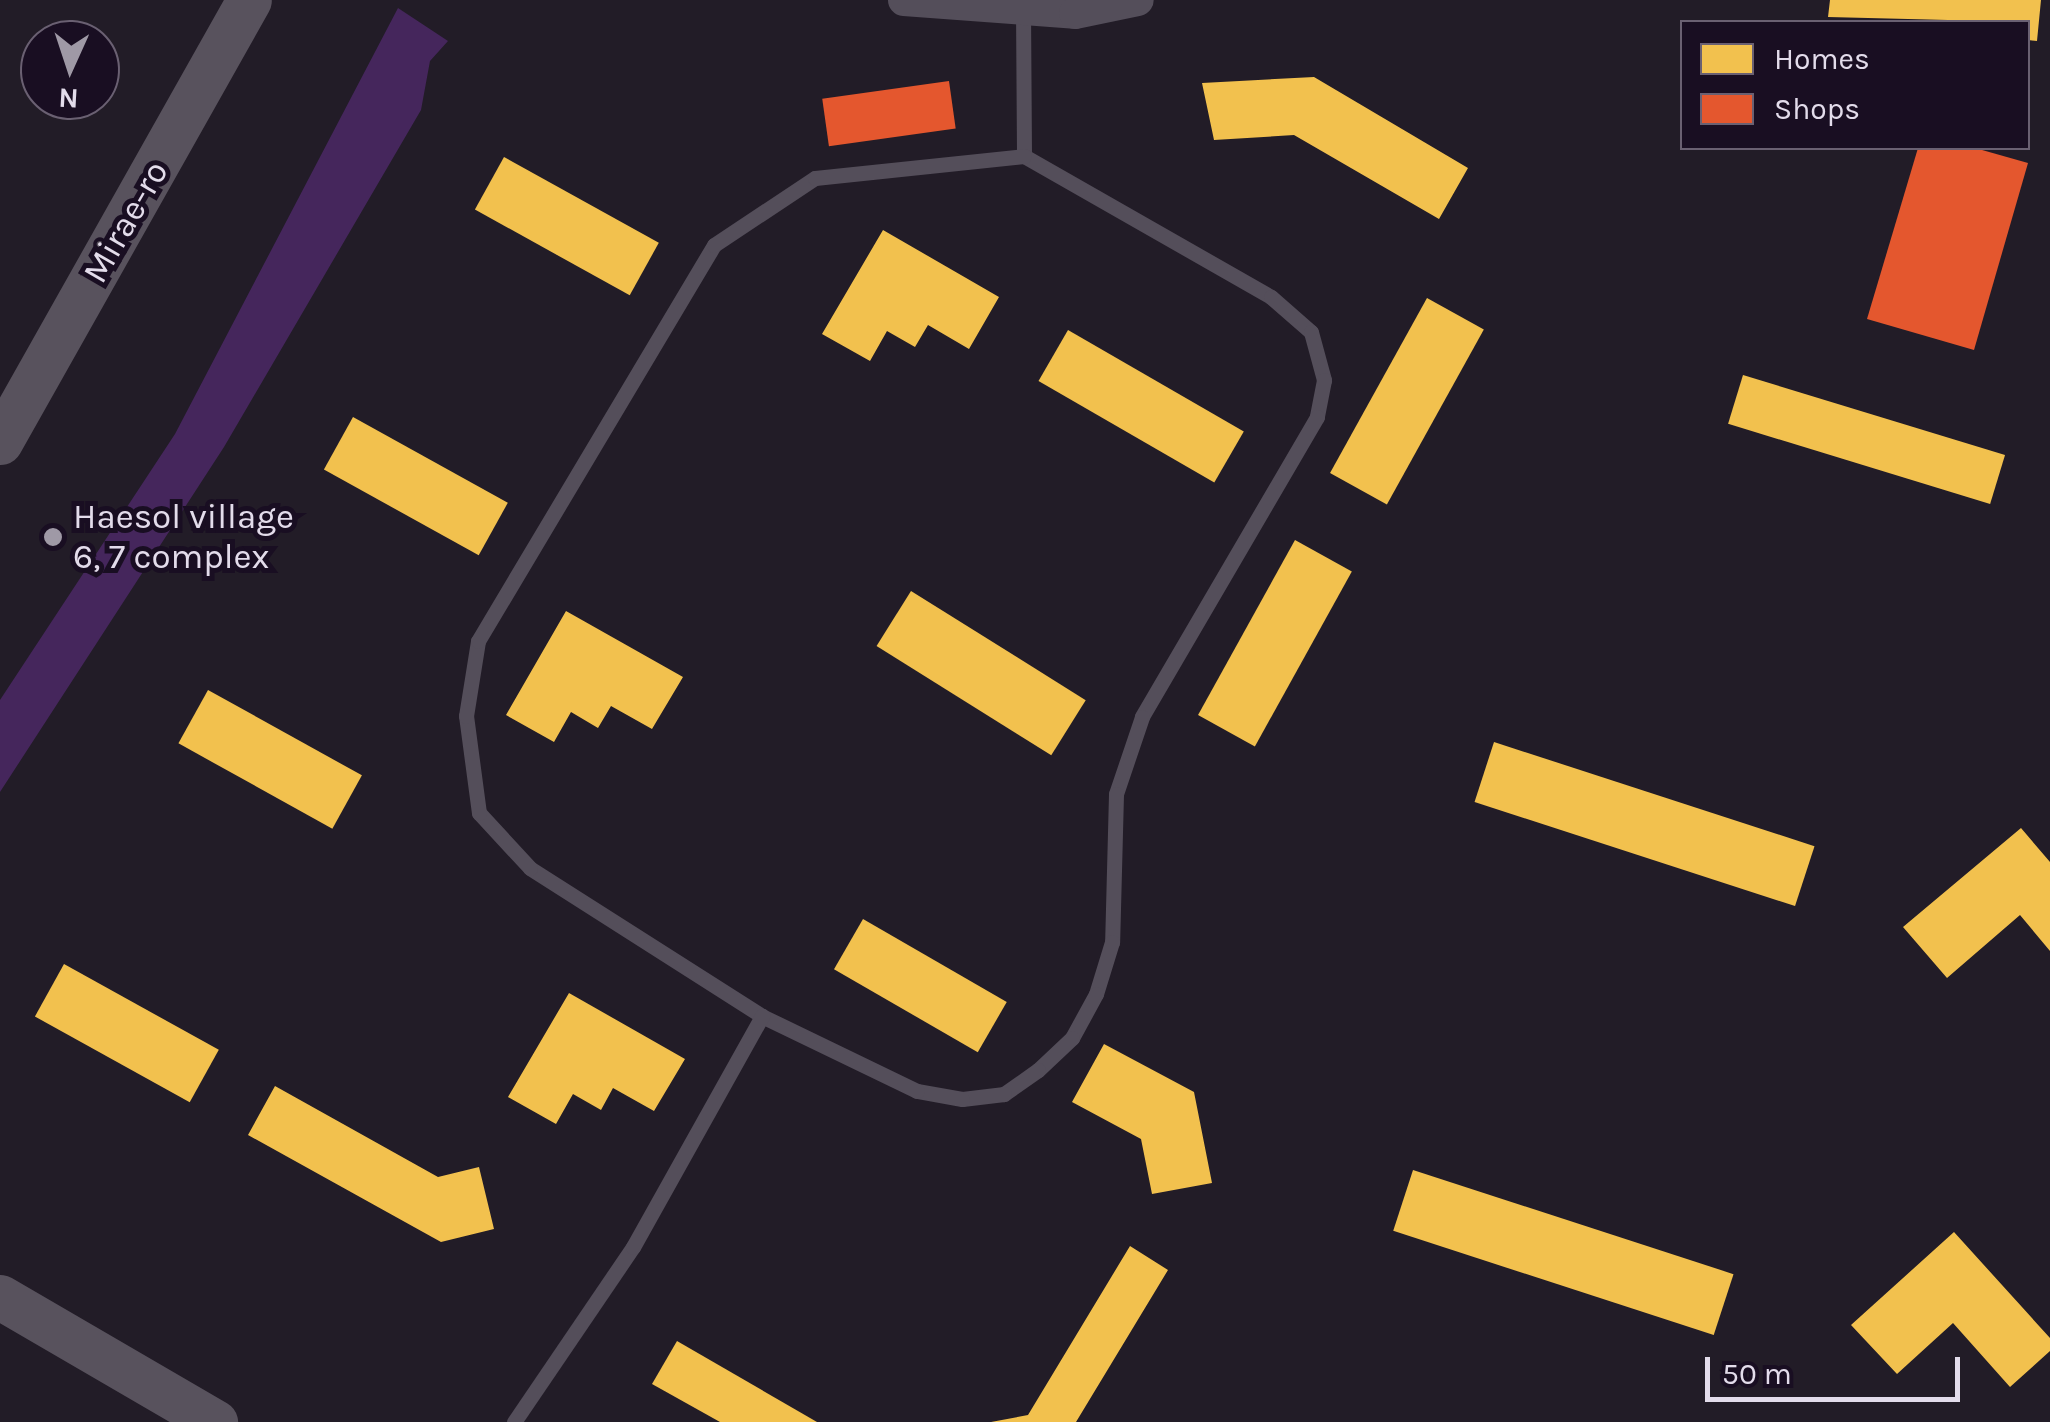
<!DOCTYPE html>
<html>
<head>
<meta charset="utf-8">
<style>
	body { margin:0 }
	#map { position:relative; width:2050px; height:1422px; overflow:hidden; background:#221c27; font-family:Karla,sans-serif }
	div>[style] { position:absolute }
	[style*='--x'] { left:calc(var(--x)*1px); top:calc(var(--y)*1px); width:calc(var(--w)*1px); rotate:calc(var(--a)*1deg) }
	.green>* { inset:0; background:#45265c }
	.homes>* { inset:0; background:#f2c14e; transform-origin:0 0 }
	.shops>* { inset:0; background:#e4572e; transform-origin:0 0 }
	.lane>* { height:15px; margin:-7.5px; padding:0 7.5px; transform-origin:7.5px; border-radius:7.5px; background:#544e5a }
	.street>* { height:32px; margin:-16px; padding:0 16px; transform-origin:16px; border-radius:16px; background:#544e5a }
	.secondary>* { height:45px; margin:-22.5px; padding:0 22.5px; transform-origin:22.5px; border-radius:22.5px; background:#58525d }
	.dots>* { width:28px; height:28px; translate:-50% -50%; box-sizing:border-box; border:5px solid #190e22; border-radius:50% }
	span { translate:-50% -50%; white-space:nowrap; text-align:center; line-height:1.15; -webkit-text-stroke:10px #190e22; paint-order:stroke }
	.street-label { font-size:35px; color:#e3dceb }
	.poi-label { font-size:35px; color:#e3dceb }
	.left { translate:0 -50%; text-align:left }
	.legend { position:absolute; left:1680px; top:20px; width:350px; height:130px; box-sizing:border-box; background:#190e22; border:2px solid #6a6072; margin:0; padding:12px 18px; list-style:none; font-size:30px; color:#e3dceb }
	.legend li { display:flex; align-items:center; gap:20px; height:50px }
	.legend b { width:50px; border:2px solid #6a6072 }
	.north { position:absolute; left:20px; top:20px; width:100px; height:100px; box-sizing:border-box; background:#190e22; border:2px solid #6a6072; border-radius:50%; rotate:183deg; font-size:28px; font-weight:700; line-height:40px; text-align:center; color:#e3dceb }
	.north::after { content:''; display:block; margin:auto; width:35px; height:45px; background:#9f99a6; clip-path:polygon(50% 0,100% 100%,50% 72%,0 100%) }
	.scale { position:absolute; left:1705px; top:1357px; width:255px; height:45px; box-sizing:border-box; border:5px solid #e3dceb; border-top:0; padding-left:12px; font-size:30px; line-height:35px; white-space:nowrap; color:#e3dceb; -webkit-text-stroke:8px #190e22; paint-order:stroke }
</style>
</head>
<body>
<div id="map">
	<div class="green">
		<div style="clip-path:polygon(398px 8px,448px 41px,430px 61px,421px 110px,224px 447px,0 792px,0 700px,175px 434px)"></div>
	</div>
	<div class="homes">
		<div style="clip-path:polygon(1830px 0,2041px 0,2037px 41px,2028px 40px,2028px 22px,1828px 17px)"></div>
		<div style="clip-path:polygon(1314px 77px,1468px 168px,1439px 219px,1294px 135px,1214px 140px,1202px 83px)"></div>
		<div style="left:504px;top:157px;width:177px;height:60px;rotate:29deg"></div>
		<div style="clip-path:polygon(883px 230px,999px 297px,969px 349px,928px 325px,915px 347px,887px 331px,870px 361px,822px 334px)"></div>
		<div style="left:1427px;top:298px;width:65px;height:200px;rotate:29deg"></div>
		<div style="left:1068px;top:330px;width:203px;height:59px;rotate:30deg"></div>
		<div style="left:1743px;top:375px;width:274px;height:51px;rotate:17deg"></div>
		<div style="left:353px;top:417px;width:177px;height:60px;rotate:29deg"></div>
		<div style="left:1295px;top:540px;width:65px;height:200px;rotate:29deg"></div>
		<div style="left:911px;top:591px;width:206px;height:65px;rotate:32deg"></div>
		<div style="clip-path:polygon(566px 611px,683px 677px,652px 729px,611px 706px,598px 728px,571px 712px,554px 742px,506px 715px)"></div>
		<div style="left:208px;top:690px;width:176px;height:61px;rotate:29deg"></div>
		<div style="left:1494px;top:742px;width:337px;height:63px;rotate:18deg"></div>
		<div style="clip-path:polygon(2021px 828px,2050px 862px,2050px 951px,2020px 915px,1947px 978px,1903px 927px)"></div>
		<div style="left:863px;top:919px;width:166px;height:58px;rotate:30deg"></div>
		<div style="left:64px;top:964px;width:177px;height:60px;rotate:29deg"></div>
		<div style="clip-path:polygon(569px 993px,685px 1059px,654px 1111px,613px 1088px,601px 1110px,573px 1094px,556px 1124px,508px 1097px)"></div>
		<div style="clip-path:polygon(1104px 1044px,1194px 1092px,1212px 1183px,1152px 1194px,1141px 1139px,1072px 1102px)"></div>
		<div style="clip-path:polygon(275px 1086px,438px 1177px,479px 1167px,494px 1229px,441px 1242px,248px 1135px)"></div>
		<div style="left:1413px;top:1170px;width:337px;height:64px;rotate:18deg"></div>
		<div style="clip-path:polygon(1954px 1232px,2050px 1338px,2050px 1351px,2010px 1387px,1953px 1323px,1897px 1374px,1851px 1325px)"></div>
		<div style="clip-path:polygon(1130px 1246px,1168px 1270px,1076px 1422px,991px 1422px,1028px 1415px)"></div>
		<div style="clip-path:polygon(677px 1341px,817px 1422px,720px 1422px,652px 1384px)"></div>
	</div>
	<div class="shops">
		<div style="left:949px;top:81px;width:48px;height:128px;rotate:82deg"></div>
		<div style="clip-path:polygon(1918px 148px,1975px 148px,2028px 163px,1974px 350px,1867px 319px)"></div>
	</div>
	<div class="lane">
		<div style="--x:1023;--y:9;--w:147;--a:89.6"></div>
		<div style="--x:1024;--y:156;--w:284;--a:29.7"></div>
		<div style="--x:1271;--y:297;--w:53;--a:41.2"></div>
		<div style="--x:1311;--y:332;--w:50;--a:74.8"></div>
		<div style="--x:1324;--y:380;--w:38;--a:101"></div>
		<div style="--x:1317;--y:417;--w:347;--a:120.3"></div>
		<div style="--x:1142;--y:717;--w:81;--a:108.7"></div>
		<div style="--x:1116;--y:794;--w:148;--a:91.5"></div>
		<div style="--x:1112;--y:942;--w:54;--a:107.1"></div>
		<div style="--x:1096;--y:994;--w:50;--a:118.6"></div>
		<div style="--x:1072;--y:1038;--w:47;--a:136.7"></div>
		<div style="--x:1038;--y:1070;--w:42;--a:144.8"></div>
		<div style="--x:1004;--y:1094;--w:42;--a:173.2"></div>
		<div style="--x:962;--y:1099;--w:46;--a:-169.9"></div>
		<div style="--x:917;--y:1091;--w:172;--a:-154.2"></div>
		<div style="--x:762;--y:1016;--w:275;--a:-147.5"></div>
		<div style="--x:530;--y:868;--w:75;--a:-132.8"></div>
		<div style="--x:479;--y:813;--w:98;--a:-97.6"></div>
		<div style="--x:466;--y:716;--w:76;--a:-80.9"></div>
		<div style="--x:478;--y:641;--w:461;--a:-59.2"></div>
		<div style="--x:714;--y:245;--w:121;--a:-33.6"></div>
		<div style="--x:815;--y:178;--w:210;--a:-6"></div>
		<div style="--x:514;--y:1422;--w:212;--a:-55.8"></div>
		<div style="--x:633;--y:1247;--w:265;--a:-60.8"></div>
	</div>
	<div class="street">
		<div style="--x:904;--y:0;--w:171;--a:4.3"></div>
		<div style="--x:1075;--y:13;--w:64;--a:-11.7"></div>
	</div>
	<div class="secondary">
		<div style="--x:0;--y:442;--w:507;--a:-60.61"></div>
		<div style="--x:0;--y:1297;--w:249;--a:30.2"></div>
	</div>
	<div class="dots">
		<div style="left:53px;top:537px;background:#9f99a6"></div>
	</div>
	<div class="street-label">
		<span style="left:126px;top:222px;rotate:-60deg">Mirae-ro</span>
	</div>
	<div class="poi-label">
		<span class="left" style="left:73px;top:537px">Haesol village<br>6, 7 complex</span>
	</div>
	<ul class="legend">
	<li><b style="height:28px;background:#f2c14e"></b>Homes</li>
	<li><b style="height:28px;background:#e4572e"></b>Shops</li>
	</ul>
	<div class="north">N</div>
	<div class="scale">50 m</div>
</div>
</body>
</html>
